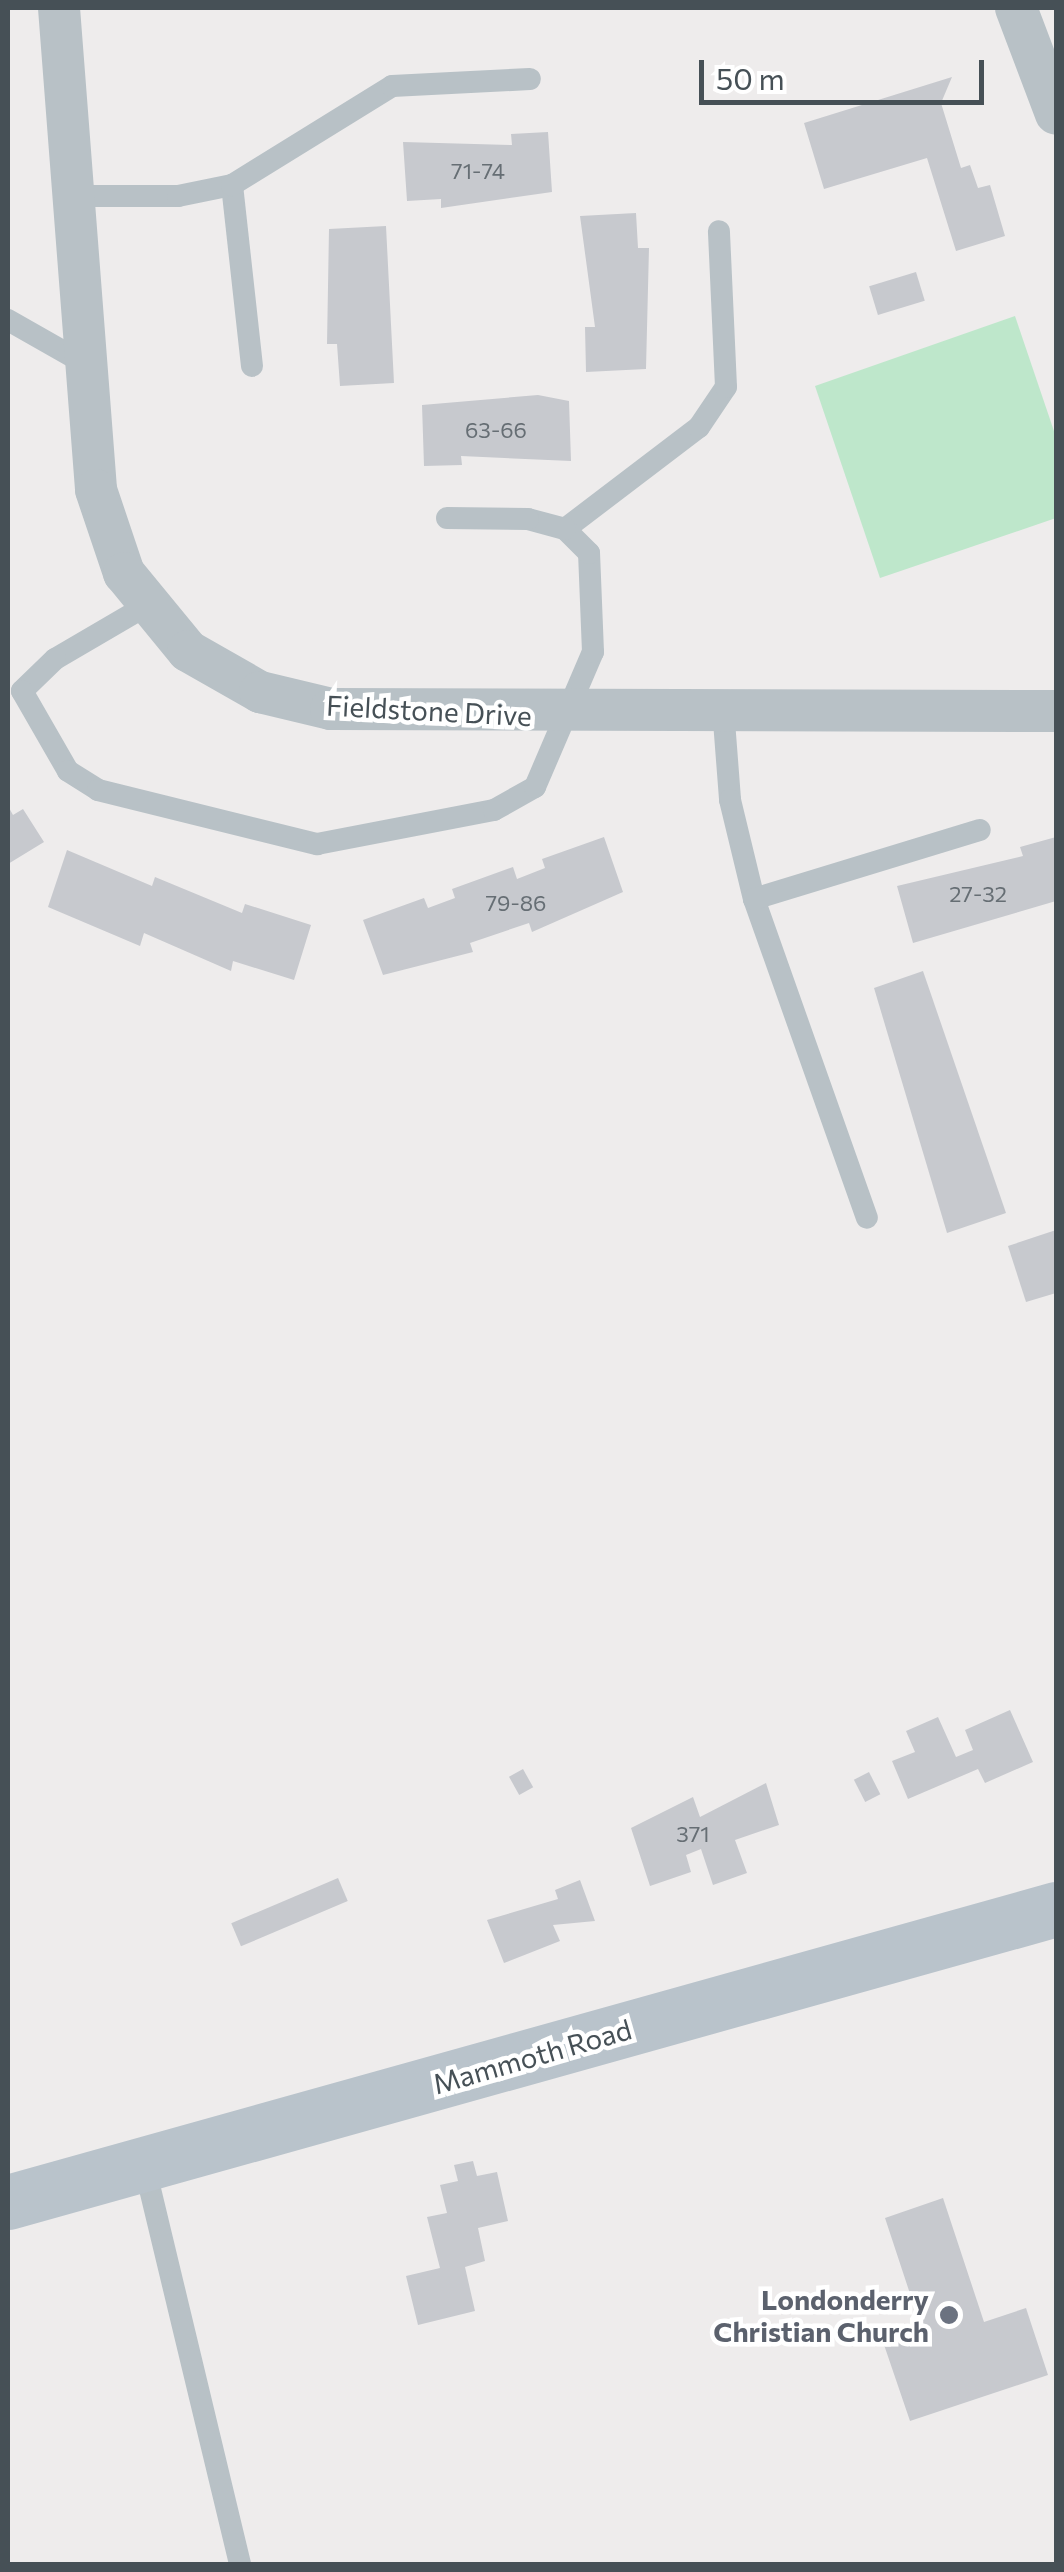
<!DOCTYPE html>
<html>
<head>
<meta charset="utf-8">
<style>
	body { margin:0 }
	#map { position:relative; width:1064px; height:2572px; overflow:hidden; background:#eeecec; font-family:Commissioner,sans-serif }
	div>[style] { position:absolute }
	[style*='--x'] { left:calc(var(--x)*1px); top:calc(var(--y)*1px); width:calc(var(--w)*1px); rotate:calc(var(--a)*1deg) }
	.green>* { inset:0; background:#bee7cb }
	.building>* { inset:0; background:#c7c9ce; transform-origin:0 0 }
	.service>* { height:22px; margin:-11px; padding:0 11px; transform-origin:11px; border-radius:11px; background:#b8c1c6 }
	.minor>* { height:42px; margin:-21px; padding:0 21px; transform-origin:21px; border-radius:21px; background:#b8c1c6 }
	.secondary>* { height:55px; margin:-27.5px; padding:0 27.5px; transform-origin:27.5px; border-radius:27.5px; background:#b9c3cb }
	.dots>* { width:28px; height:28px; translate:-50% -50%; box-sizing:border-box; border:5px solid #fff; border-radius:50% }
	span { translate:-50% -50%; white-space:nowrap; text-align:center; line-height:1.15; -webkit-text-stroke:9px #fff; paint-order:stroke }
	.number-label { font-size:22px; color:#666e74 }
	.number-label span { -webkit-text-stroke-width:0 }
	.street-label { font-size:28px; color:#465056 }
	.worship-label { font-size:28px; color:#5b616d; font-weight:700 }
	.right { translate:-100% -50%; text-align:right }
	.frame { position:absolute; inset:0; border:10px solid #465056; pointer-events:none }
	.scale { position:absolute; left:699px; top:60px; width:285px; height:45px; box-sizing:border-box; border:5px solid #465056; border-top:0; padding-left:12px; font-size:30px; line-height:35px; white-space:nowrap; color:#465056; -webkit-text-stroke:8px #fff; paint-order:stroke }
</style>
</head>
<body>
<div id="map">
	<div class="green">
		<div style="clip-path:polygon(1015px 316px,1056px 437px,1056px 518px,880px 578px,815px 386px)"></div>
	</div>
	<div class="building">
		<div style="clip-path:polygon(952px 77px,941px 103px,961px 168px,970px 165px,978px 188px,990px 185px,1005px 236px,956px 251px,927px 158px,824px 189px,804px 123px)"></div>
		<div style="clip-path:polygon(548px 132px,552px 192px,441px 208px,441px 199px,407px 201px,403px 142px,512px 145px,511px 134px)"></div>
		<div style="clip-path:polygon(636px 213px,638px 248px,649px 248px,646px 369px,586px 372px,585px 327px,595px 327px,580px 216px)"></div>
		<div style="clip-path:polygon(386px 226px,394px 383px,340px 386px,337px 344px,327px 344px,329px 229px)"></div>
		<div style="left:916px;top:272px;width:30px;height:49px;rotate:73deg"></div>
		<div style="clip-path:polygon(538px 395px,569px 401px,571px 461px,461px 456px,462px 465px,424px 466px,422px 405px)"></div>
		<div style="clip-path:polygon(8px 806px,13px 815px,23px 809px,44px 842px,8px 864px)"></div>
		<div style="clip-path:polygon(604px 837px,623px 892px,532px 932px,529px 923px,470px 943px,473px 952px,383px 975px,363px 920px,424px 898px,428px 908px,455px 898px,452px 889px,513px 867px,517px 879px,545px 868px,542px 859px)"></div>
		<div style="clip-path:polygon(1056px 837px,1056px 901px,913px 943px,897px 886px,1023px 856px,1020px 847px)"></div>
		<div style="clip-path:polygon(67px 850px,152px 886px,155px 877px,242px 913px,245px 904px,311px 925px,294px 980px,233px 961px,231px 971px,144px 933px,140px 946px,48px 907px)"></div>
		<div style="clip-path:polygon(923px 971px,1006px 1213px,947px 1233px,874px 988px)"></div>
		<div style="clip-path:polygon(1056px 1230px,1056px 1293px,1026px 1302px,1008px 1246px)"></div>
		<div style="clip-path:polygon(1010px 1710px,1033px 1762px,985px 1783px,978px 1769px,908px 1799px,892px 1761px,915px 1752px,906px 1731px,938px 1717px,956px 1757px,973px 1750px,965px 1730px)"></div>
		<div style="left:523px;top:1769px;width:21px;height:16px;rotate:61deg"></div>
		<div style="left:869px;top:1772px;width:25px;height:17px;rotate:63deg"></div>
		<div style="clip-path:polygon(766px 1783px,779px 1825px,735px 1840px,747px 1873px,713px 1885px,701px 1849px,686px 1855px,691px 1872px,650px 1886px,631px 1828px,693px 1797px,700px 1817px)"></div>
		<div style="left:338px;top:1878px;width:25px;height:116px;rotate:67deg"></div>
		<div style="clip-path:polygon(580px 1880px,595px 1921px,553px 1925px,560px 1941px,504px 1963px,487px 1920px,558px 1899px,555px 1890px)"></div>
		<div style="clip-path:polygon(473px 2161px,477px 2176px,497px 2172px,508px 2221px,478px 2228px,485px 2261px,465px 2267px,475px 2311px,418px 2325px,406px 2276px,440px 2268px,427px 2217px,447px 2213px,440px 2185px,458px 2181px,454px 2165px)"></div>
		<div style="clip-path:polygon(943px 2198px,984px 2322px,1026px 2308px,1048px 2375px,910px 2421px,881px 2336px,920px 2324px,885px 2218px)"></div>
	</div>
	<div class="service">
		<div style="--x:232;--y:185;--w:182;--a:83.7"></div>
		<div style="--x:70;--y:196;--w:108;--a:0"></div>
		<div style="--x:178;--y:196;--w:55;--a:-11.5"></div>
		<div style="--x:232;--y:185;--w:188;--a:-31.7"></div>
		<div style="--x:392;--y:86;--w:138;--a:-2.9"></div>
		<div style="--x:8;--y:320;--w:85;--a:29.6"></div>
		<div style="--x:565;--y:529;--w:168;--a:-37.3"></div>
		<div style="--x:699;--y:427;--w:48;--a:-56"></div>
		<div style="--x:726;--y:387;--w:156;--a:-92.6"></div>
		<div style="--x:144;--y:607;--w:103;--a:149.7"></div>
		<div style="--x:55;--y:659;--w:46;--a:135.9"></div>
		<div style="--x:22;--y:691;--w:92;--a:60.1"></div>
		<div style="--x:68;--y:771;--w:36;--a:32"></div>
		<div style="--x:98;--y:790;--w:226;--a:13.9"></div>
		<div style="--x:317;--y:844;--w:180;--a:-10.9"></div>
		<div style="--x:494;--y:810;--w:47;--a:-29.3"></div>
		<div style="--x:535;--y:787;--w:147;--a:-66.8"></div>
		<div style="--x:593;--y:652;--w:99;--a:-92.3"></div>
		<div style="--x:589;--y:553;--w:34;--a:-135"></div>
		<div style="--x:565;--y:529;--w:38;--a:-165"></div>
		<div style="--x:528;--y:519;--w:81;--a:-179.3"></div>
		<div style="--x:723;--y:708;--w:92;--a:85.6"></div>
		<div style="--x:730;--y:800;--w:102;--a:76.4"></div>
		<div style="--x:754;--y:899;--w:338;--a:70.5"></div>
		<div style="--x:754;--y:899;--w:236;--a:-17"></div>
		<div style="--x:144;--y:2164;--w:411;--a:76.5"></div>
	</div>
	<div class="minor">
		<div style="--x:59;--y:8;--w:483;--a:85.6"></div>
		<div style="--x:96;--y:490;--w:88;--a:71.4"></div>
		<div style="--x:124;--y:573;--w:101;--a:50.6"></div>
		<div style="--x:188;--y:651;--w:83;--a:29.7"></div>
		<div style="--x:260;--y:692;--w:73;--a:13.5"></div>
		<div style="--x:331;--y:709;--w:725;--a:0.16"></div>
		<div style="--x:1016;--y:8;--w:113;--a:69.3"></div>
	</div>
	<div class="secondary">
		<div style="--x:8;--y:2202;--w:1088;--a:-15.62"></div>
	</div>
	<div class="dots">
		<div style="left:949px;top:2315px;background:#6b7280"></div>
	</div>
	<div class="number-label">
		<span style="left:478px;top:171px">71-74</span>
		<span style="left:496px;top:430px">63-66</span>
		<span style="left:978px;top:894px">27-32</span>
		<span style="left:516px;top:903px">79-86</span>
		<span style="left:693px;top:1834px">371</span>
	</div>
	<div class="street-label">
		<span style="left:429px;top:710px;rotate:3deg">Fieldstone Drive</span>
		<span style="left:532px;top:2056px;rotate:-16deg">Mammoth Road</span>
	</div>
	<div class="worship-label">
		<span class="right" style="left:929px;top:2315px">Londonderry<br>Christian Church</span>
	</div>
	<div class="frame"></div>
	<div class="scale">50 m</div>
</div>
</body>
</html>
